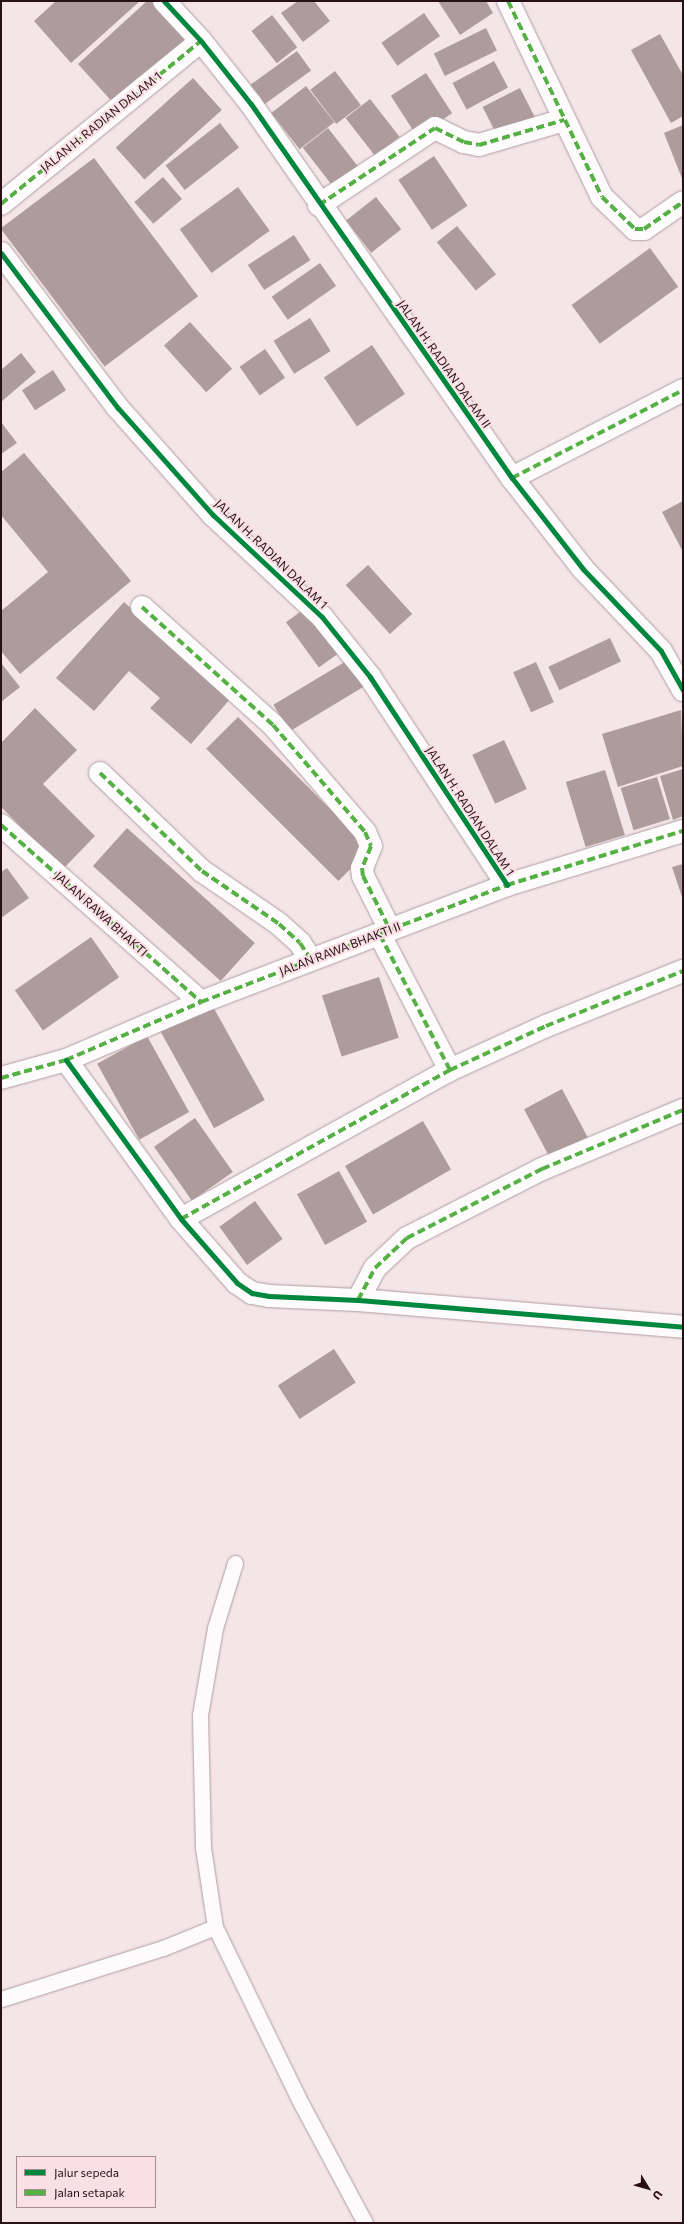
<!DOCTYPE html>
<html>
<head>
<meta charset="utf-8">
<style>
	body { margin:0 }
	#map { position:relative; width:684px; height:2224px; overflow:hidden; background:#f4e5e8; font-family:Commissioner,sans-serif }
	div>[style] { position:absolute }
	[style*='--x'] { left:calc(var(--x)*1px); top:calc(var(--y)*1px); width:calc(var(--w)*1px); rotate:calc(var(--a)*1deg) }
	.building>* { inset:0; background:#ae9c9d; transform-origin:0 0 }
	.roads { filter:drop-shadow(0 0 1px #af9ea1) drop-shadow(0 0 1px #af9ea1) }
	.lane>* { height:15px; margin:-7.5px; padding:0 7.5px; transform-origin:7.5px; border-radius:7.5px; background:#fdfbfc }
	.street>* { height:22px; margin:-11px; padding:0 11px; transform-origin:11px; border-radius:11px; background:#fdfbfc }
	.quiet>* { height:4px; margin-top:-2px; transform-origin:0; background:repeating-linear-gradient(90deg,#56b145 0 8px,transparent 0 12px) }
	.cycleway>* { height:5px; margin:-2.5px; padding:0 2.5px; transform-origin:2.5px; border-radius:2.5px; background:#00873e }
	span { translate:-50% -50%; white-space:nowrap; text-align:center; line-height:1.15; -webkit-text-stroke:4px #fadfe4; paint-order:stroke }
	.street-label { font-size:12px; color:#271116 }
	.frame { position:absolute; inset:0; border:2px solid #271116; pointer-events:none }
	.legend { position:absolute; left:16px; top:2156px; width:140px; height:52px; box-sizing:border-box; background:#fadfe4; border:1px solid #a68d92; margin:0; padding:5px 7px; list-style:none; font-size:12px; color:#271116 }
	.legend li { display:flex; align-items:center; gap:8px; height:20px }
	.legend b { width:20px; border:1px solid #a68d92 }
	.north { position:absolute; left:628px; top:2168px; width:40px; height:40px; -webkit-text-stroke:3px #fadfe4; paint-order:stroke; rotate:127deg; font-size:11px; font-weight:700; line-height:16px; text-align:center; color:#271116 }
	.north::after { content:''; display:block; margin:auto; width:14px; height:18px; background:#271116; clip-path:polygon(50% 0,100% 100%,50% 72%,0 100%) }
</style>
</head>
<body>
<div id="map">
	<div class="building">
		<div style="clip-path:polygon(56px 1px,140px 1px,71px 63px,34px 21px)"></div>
		<div style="clip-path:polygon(147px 1px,157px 1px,191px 39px,116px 106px,78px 64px)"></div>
		<div style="clip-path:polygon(298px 1px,314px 1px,330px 21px,303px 42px,281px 13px)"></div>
		<div style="clip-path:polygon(438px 1px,486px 1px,493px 13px,460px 35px)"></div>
		<div style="left:424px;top:13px;width:28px;height:52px;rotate:55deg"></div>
		<div style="left:272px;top:15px;width:41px;height:26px;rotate:52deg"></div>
		<div style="left:486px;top:28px;width:25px;height:58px;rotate:64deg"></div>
		<div style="clip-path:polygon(660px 34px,683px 75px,683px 116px,671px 123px,631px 50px)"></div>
		<div style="left:297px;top:51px;width:24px;height:61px;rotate:54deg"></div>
		<div style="left:494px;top:61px;width:30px;height:47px;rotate:62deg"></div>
		<div style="left:335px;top:71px;width:43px;height:31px;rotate:53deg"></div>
		<div style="left:426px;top:73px;width:48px;height:42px;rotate:57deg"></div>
		<div style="left:193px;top:78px;width:43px;height:104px;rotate:48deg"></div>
		<div style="left:306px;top:86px;width:46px;height:44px;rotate:52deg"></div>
		<div style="left:520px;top:88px;width:34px;height:42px;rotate:63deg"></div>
		<div style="left:370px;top:99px;width:48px;height:31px;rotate:52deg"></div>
		<div style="left:220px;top:123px;width:31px;height:69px;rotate:52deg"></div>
		<div style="clip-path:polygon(683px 125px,683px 181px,664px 133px)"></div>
		<div style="left:328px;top:128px;width:52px;height:32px;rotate:52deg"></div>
		<div style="left:434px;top:156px;width:60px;height:43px;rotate:56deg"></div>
		<div style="left:94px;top:158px;width:173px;height:117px;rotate:53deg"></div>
		<div style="left:163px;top:177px;width:29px;height:38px;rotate:49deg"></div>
		<div style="left:238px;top:187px;width:54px;height:72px;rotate:54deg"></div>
		<div style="left:376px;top:197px;width:41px;height:38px;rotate:52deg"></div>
		<div style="left:457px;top:226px;width:62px;height:26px;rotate:51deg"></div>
		<div style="left:294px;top:235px;width:30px;height:55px;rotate:57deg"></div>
		<div style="left:650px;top:248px;width:48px;height:97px;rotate:54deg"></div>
		<div style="left:320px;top:263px;width:28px;height:59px;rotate:55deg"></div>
		<div style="left:310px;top:318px;width:39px;height:43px;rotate:58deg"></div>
		<div style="left:190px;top:322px;width:63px;height:35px;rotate:48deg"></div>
		<div style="left:372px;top:345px;width:59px;height:58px;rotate:56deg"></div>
		<div style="left:265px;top:349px;width:35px;height:31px;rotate:55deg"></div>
		<div style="clip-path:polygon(21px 353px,36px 372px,1px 402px,1px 370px)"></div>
		<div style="left:53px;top:370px;width:24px;height:37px;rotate:57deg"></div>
		<div style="clip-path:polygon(1px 422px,17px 443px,1px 454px)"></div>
		<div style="clip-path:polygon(24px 453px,131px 581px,20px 674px,1px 651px,1px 611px,48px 572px,1px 515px,1px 472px)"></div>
		<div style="clip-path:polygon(683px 501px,683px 552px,662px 512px)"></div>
		<div style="left:368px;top:565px;width:66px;height:30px;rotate:48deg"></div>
		<div style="clip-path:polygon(124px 602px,231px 698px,191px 744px,150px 708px,160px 698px,129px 671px,94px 711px,56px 678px)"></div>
		<div style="left:307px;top:607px;width:56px;height:26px;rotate:54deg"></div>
		<div style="left:610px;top:638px;width:26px;height:68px;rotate:65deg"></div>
		<div style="left:348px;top:660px;width:31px;height:87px;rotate:59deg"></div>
		<div style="left:536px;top:662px;width:44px;height:25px;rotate:66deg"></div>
		<div style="clip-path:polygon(1px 663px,20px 687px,1px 702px)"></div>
		<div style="clip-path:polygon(35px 708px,77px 750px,43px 784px,95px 836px,63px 869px,1px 807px,1px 743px)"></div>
		<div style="clip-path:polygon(681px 710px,683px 766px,618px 787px,602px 734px)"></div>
		<div style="left:238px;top:717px;width:187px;height:45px;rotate:45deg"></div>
		<div style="left:504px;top:740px;width:54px;height:35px;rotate:65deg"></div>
		<div style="clip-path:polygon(683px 769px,683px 816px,673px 820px,660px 776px)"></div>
		<div style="left:605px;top:770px;width:68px;height:41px;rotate:73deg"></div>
		<div style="left:657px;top:777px;width:44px;height:38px;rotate:73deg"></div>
		<div style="left:127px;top:828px;width:172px;height:51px;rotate:42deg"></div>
		<div style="clip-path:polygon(683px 864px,683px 900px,672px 867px)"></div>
		<div style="clip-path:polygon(7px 868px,29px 898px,1px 918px,1px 872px)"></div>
		<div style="left:91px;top:937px;width:49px;height:93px;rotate:55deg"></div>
		<div style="left:379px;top:977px;width:64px;height:60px;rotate:72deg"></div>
		<div style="left:211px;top:1003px;width:111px;height:58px;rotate:61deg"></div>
		<div style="left:147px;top:1036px;width:87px;height:57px;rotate:61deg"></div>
		<div style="left:562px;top:1089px;width:55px;height:43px;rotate:62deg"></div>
		<div style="left:195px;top:1118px;width:66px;height:50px;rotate:55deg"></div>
		<div style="left:423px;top:1121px;width:56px;height:90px;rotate:60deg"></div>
		<div style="left:339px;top:1171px;width:58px;height:48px;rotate:61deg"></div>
		<div style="left:255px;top:1201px;width:47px;height:44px;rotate:54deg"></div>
		<div style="left:334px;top:1349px;width:40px;height:67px;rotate:57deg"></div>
	</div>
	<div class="roads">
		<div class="lane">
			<div style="--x:215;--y:1927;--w:80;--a:-98.6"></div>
			<div style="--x:203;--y:1848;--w:133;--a:-91.3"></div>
			<div style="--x:200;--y:1715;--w:88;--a:-80.2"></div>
			<div style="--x:215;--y:1628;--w:68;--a:-72.9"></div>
			<div style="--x:1;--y:1999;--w:170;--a:-17.5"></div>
			<div style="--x:163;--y:1948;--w:56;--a:-22"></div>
			<div style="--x:215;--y:1927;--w:198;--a:64"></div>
			<div style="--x:302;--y:2105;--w:134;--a:61.9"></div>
		</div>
		<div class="street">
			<div style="--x:164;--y:1;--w:54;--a:47.2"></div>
			<div style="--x:201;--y:41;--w:80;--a:51.6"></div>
			<div style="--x:251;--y:104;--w:456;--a:55.1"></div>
			<div style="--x:512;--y:478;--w:115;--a:52"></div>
			<div style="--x:583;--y:569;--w:113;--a:46.4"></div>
			<div style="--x:661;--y:651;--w:45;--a:60.6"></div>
			<div style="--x:508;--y:1;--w:217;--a:64.4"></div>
			<div style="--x:602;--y:197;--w:46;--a:44.1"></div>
			<div style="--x:635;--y:229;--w:9;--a:0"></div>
			<div style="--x:644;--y:229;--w:47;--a:-34.7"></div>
			<div style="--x:1;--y:204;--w:258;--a:-39.2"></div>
			<div style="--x:319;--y:205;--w:139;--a:-33.6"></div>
			<div style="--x:435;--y:128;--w:32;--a:26"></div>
			<div style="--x:464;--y:142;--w:15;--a:11"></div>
			<div style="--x:479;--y:145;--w:89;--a:-16.4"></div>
			<div style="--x:1;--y:253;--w:194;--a:53"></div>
			<div style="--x:118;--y:408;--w:143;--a:48.4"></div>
			<div style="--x:213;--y:515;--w:149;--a:43.1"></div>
			<div style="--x:322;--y:617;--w:77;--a:51.3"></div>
			<div style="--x:370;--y:677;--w:249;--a:56.6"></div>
			<div style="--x:512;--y:478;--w:192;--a:-27.2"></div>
			<div style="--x:142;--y:607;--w:176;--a:42"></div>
			<div style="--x:273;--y:725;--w:141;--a:49.3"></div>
			<div style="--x:365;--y:832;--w:15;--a:67"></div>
			<div style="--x:371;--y:846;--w:24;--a:112"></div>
			<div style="--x:362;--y:868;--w:8;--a:83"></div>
			<div style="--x:363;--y:876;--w:60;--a:63.4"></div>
			<div style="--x:100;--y:773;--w:141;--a:43.9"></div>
			<div style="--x:202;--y:871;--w:93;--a:34.5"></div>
			<div style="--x:279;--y:924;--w:28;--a:42"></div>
			<div style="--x:300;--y:943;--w:20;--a:57"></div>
			<div style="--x:1;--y:825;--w:267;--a:41.5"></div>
			<div style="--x:380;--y:935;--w:152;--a:62.6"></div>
			<div style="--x:66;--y:1060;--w:196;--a:54.1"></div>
			<div style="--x:181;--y:1219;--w:85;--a:48.8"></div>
			<div style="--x:237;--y:1283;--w:18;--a:34"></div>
			<div style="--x:252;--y:1293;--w:17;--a:10"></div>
			<div style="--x:269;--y:1296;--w:89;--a:2.6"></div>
			<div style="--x:358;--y:1300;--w:326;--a:4.7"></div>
			<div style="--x:1;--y:1078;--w:67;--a:-15.5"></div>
			<div style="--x:66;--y:1060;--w:147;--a:-23.2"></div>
			<div style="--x:201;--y:1002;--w:328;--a:-20.9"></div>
			<div style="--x:507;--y:885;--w:184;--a:-17.1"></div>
			<div style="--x:181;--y:1219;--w:308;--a:-29"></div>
			<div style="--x:450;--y:1070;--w:106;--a:-24.6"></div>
			<div style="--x:546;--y:1026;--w:148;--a:-21.9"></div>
			<div style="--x:358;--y:1300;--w:36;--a:-62"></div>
			<div style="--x:375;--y:1268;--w:44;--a:-43.2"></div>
			<div style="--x:407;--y:1238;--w:152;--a:-27.1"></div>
			<div style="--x:542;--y:1169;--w:153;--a:-22.7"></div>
		</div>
	</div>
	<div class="quiet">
		<div style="--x:508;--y:1;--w:217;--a:64.4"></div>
		<div style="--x:602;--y:197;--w:46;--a:44.1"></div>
		<div style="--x:635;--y:229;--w:9;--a:0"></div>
		<div style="--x:644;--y:229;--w:47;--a:-34.7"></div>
		<div style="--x:1;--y:204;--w:258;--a:-39.2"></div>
		<div style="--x:319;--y:205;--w:139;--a:-33.6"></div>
		<div style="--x:435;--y:128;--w:32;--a:26"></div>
		<div style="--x:464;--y:142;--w:15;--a:11"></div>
		<div style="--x:479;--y:145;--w:89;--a:-16.4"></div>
		<div style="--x:512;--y:478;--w:192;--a:-27.2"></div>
		<div style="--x:142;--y:607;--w:176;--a:42"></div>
		<div style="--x:273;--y:725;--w:141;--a:49.3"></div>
		<div style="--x:365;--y:832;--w:15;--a:67"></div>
		<div style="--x:371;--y:846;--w:24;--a:112"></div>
		<div style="--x:362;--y:868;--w:8;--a:83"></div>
		<div style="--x:363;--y:876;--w:60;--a:63.4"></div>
		<div style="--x:100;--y:773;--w:141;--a:43.9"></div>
		<div style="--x:202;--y:871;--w:93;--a:34.5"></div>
		<div style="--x:279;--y:924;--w:28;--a:42"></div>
		<div style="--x:300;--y:943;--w:20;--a:57"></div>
		<div style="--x:1;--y:825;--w:267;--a:41.5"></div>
		<div style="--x:380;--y:935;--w:152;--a:62.6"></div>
		<div style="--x:1;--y:1078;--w:67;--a:-15.5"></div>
		<div style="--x:66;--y:1060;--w:147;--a:-23.2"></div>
		<div style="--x:201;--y:1002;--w:328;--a:-20.9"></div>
		<div style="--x:507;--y:885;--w:184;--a:-17.1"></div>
		<div style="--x:181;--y:1219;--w:308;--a:-29"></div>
		<div style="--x:450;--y:1070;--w:106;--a:-24.6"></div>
		<div style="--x:546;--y:1026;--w:148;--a:-21.9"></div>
		<div style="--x:358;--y:1300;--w:36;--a:-62"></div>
		<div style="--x:375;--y:1268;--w:44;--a:-43.2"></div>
		<div style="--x:407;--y:1238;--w:152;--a:-27.1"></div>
		<div style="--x:542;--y:1169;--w:153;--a:-22.7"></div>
	</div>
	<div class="cycleway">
		<div style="--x:164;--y:1;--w:54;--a:47.2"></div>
		<div style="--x:201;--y:41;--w:80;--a:51.6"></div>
		<div style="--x:251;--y:104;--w:456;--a:55.1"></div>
		<div style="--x:512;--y:478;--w:115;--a:52"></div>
		<div style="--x:583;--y:569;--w:113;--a:46.4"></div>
		<div style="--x:661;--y:651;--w:45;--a:60.6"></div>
		<div style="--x:1;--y:253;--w:194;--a:53"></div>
		<div style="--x:118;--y:408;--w:143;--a:48.4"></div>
		<div style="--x:213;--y:515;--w:149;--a:43.1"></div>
		<div style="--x:322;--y:617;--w:77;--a:51.3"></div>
		<div style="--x:370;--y:677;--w:249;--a:56.6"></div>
		<div style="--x:66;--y:1060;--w:196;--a:54.1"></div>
		<div style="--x:181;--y:1219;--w:85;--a:48.8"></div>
		<div style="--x:237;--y:1283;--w:18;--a:34"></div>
		<div style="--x:252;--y:1293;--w:17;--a:10"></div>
		<div style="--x:269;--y:1296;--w:89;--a:2.6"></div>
		<div style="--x:358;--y:1300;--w:326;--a:4.7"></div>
	</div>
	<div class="street-label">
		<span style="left:101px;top:122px;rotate:-39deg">JALAN H. RADIAN DALAM 1</span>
		<span style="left:444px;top:364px;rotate:55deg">JALAN H. RADIAN DALAM II</span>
		<span style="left:271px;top:554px;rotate:44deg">JALAN H. RADIAN DALAM 1</span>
		<span style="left:470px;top:811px;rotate:57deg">JALAN H. RADIAN DALAM 1</span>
		<span style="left:101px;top:914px;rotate:42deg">JALAN RAWA BHAKTI</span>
		<span style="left:340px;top:949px;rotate:-21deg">JALAN RAWA BHAKTI II</span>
	</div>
	<div class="frame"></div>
	<ul class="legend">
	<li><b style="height:5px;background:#00873e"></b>Jalur sepeda</li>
	<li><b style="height:5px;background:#56b145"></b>Jalan setapak</li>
	</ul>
	<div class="north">U</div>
</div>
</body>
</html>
